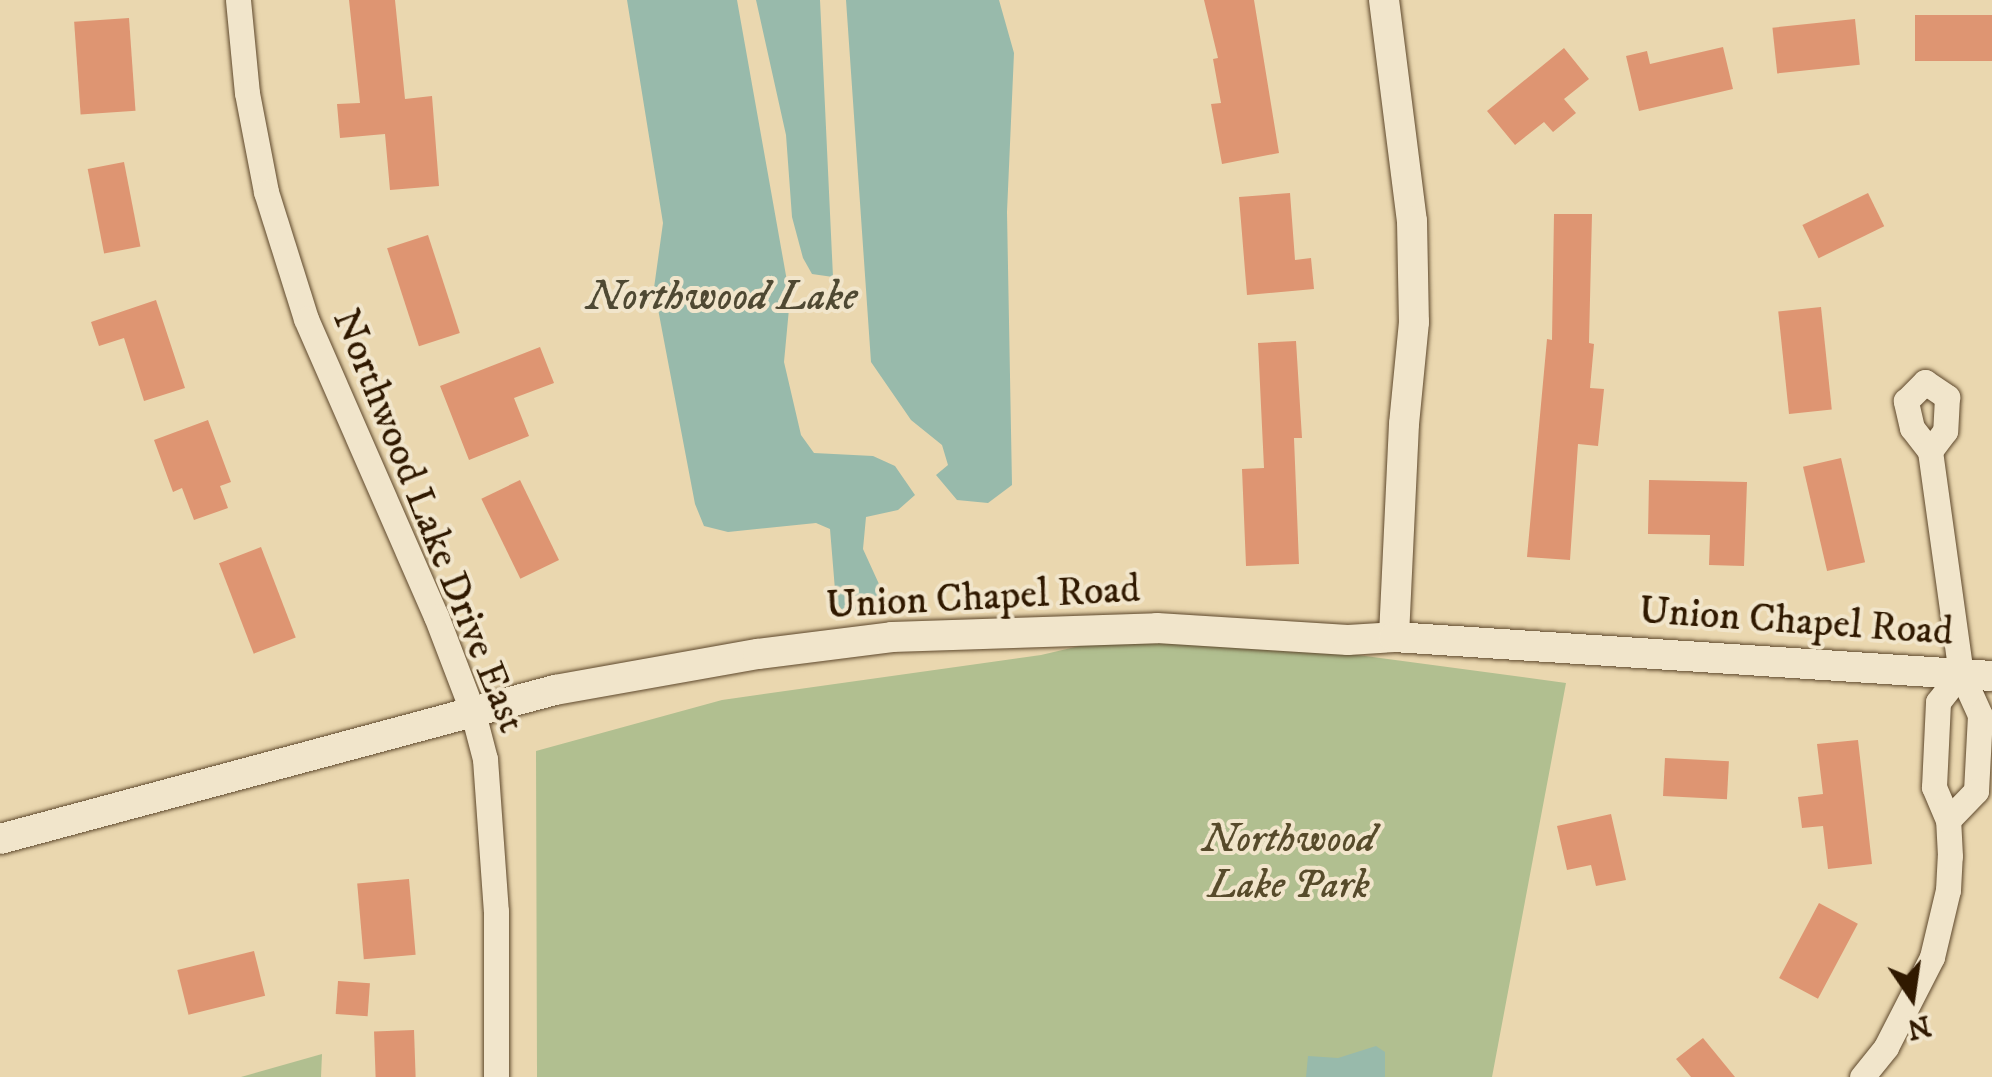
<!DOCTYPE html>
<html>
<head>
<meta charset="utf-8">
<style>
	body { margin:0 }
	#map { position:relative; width:1992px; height:1077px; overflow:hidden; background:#ead7af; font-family:"IM FELL DW Pica",serif }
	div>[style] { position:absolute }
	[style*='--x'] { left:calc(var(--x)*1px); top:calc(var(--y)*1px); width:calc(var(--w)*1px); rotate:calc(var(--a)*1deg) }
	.green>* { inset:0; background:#b1bf90 }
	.water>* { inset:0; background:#98baab }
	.building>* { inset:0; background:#de9572; transform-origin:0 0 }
	.roads { filter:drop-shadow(0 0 2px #5e482c) drop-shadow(0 0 2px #5e482c) }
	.minor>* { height:25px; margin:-12.5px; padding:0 12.5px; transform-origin:12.5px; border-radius:12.5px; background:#f1e5cb }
	.tertiary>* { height:30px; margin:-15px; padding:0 15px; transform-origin:15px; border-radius:15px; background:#f1e5cb }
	span { translate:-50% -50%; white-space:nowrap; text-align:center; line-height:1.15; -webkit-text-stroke:8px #f1e5cb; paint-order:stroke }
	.street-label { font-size:40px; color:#301900 }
	.park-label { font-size:40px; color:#574b2b; font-style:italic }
	.water-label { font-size:42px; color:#4f4933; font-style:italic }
	.north { position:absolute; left:1862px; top:947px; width:100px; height:100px; -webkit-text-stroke:8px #f1e5cb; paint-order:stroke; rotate:167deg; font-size:28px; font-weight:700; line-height:40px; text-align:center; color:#301900 }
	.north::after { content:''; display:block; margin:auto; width:35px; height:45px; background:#301900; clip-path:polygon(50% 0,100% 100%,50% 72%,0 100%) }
</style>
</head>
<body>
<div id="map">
	<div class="green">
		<div style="clip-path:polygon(1157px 628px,1566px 683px,1492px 1077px,537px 1077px,536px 751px,722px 700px,1041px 655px)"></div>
		<div style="clip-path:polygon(322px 1054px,321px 1077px,241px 1077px)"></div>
	</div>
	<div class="water">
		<div style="clip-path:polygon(627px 0,737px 0,790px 298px,784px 362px,801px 435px,814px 453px,873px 456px,895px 466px,915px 495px,898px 510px,866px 517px,863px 549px,884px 595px,866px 610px,843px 611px,836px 602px,830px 529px,816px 523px,728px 532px,704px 526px,695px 504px,654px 288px,663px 223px)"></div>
		<div style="clip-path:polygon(756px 0,820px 0,833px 277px,812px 274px,803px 258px,792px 217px,786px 135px)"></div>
		<div style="clip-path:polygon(846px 0,999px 0,1014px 53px,1007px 212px,1012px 485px,988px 503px,957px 500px,936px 475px,948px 465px,942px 445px,911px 420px,871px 362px)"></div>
		<div style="clip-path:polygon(1376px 1046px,1385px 1052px,1385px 1077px,1306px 1077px,1308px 1056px,1338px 1058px)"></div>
	</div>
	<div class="building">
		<div style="clip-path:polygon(349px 0,395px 0,405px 99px,432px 96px,439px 186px,390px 190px,385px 134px,340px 138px,337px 104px,360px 103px)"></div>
		<div style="clip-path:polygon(1204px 0,1254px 0,1279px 153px,1222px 164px,1211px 104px,1221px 103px,1213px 59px,1218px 58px)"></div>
		<div style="left:1992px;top:15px;width:46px;height:77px;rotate:90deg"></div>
		<div style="left:129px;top:18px;width:93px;height:55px;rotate:86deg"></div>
		<div style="left:1855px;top:19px;width:46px;height:83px;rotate:84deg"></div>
		<div style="clip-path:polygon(1723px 47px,1733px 89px,1639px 111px,1626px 56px,1647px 51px,1650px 64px)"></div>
		<div style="clip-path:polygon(1564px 48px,1589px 79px,1564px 99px,1576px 113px,1553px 132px,1544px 122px,1515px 145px,1487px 111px)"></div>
		<div style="left:124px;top:162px;width:86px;height:37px;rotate:79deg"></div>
		<div style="clip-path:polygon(1290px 193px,1295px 260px,1311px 258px,1314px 289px,1247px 295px,1239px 197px)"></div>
		<div style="left:1868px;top:193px;width:37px;height:73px;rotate:64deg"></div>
		<div style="clip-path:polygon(1554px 214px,1592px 214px,1589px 343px,1594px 344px,1590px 388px,1604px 389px,1598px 446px,1578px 444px,1570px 560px,1527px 557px,1547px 339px,1552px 340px)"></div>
		<div style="left:428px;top:235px;width:103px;height:43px;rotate:72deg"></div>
		<div style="clip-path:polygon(156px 300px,185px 388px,144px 401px,124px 338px,99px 346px,91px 322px)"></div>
		<div style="left:1821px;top:307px;width:103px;height:43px;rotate:84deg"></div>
		<div style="clip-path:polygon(1296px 341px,1302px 438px,1294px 438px,1299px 564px,1246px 566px,1242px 469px,1264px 468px,1258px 343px)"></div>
		<div style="clip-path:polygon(540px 347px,554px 383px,514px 398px,529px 436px,469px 460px,440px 386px)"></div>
		<div style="clip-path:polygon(208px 420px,231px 482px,220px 486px,228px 508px,194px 520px,182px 488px,173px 492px,154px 440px)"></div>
		<div style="left:1841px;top:458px;width:107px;height:39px;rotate:77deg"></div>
		<div style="left:520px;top:480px;width:89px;height:43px;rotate:64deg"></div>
		<div style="clip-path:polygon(1649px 480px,1747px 482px,1744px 566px,1709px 565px,1710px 535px,1648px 534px)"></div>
		<div style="left:261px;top:547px;width:97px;height:45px;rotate:69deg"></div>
		<div style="clip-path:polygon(1858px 740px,1872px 864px,1828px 869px,1823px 826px,1802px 828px,1798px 797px,1823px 794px,1817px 744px)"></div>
		<div style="left:1665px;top:758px;width:64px;height:38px;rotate:3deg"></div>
		<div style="clip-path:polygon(1611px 814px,1626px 880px,1596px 886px,1591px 865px,1567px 870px,1557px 826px)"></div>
		<div style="left:409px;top:879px;width:76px;height:52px;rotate:85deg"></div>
		<div style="left:1819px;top:903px;width:44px;height:85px;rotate:28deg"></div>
		<div style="left:254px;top:951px;width:46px;height:79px;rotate:76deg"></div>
		<div style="left:338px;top:981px;width:32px;height:33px;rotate:4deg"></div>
		<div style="left:414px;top:1030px;width:47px;height:40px;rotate:88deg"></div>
		<div style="clip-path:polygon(1703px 1038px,1735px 1077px,1691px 1077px,1676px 1059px)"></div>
	</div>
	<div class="roads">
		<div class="minor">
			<div style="--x:238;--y:0;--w:93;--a:84.5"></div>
			<div style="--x:247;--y:93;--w:101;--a:79.1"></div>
			<div style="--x:266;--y:192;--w:133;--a:72.5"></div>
			<div style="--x:306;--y:319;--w:324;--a:66.4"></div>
			<div style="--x:436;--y:616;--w:104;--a:69.1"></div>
			<div style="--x:473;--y:713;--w:48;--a:75.4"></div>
			<div style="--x:485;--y:759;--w:152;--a:85.9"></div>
			<div style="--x:496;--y:911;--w:166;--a:90"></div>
			<div style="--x:1925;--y:382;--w:27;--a:34"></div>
			<div style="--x:1947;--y:397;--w:34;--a:93"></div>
			<div style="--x:1945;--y:431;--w:25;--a:127"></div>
			<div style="--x:1930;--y:451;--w:29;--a:-128"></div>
			<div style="--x:1912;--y:428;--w:28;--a:-103"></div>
			<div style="--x:1906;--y:401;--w:27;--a:-45"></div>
			<div style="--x:1930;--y:451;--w:224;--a:82.1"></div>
			<div style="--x:1862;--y:1077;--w:38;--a:-51"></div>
			<div style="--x:1886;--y:1047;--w:101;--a:-62.9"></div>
			<div style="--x:1932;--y:957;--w:69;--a:-76.6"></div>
			<div style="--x:1948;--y:890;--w:34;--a:-87"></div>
			<div style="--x:1950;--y:856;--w:36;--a:-93"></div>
			<div style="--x:1948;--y:820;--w:36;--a:-113"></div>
			<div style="--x:1934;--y:787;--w:85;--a:-87.3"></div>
			<div style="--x:1938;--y:702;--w:37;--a:-52"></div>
			<div style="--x:1961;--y:673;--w:46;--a:65.7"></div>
			<div style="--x:1980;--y:715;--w:76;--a:93"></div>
			<div style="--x:1976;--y:791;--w:40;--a:134"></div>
		</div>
		<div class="tertiary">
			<div style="--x:1384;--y:0;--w:223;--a:82.8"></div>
			<div style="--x:1412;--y:221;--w:101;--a:88.9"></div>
			<div style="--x:1414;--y:322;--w:102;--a:95.6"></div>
			<div style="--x:1404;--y:424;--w:213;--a:92.7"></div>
			<div style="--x:0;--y:839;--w:575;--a:-15.03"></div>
			<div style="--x:555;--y:690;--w:206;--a:-10.1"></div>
			<div style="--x:758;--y:654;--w:135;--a:-7.2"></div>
			<div style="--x:892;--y:637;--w:265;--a:-1.9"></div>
			<div style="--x:1157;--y:628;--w:191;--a:3.6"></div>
			<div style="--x:1348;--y:640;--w:46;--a:-3.7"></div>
			<div style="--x:1394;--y:637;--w:599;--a:3.73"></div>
		</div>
	</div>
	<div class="street-label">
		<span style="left:428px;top:521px;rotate:68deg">Northwood Lake Drive East</span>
		<span style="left:983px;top:598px;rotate:-3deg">Union Chapel Road</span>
		<span style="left:1796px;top:622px;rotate:4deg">Union Chapel Road</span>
	</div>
	<div class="park-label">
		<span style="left:1289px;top:863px">Northwood<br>Lake Park</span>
	</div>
	<div class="water-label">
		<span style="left:722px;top:297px">Northwood Lake</span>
	</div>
	<div class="north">N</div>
</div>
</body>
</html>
